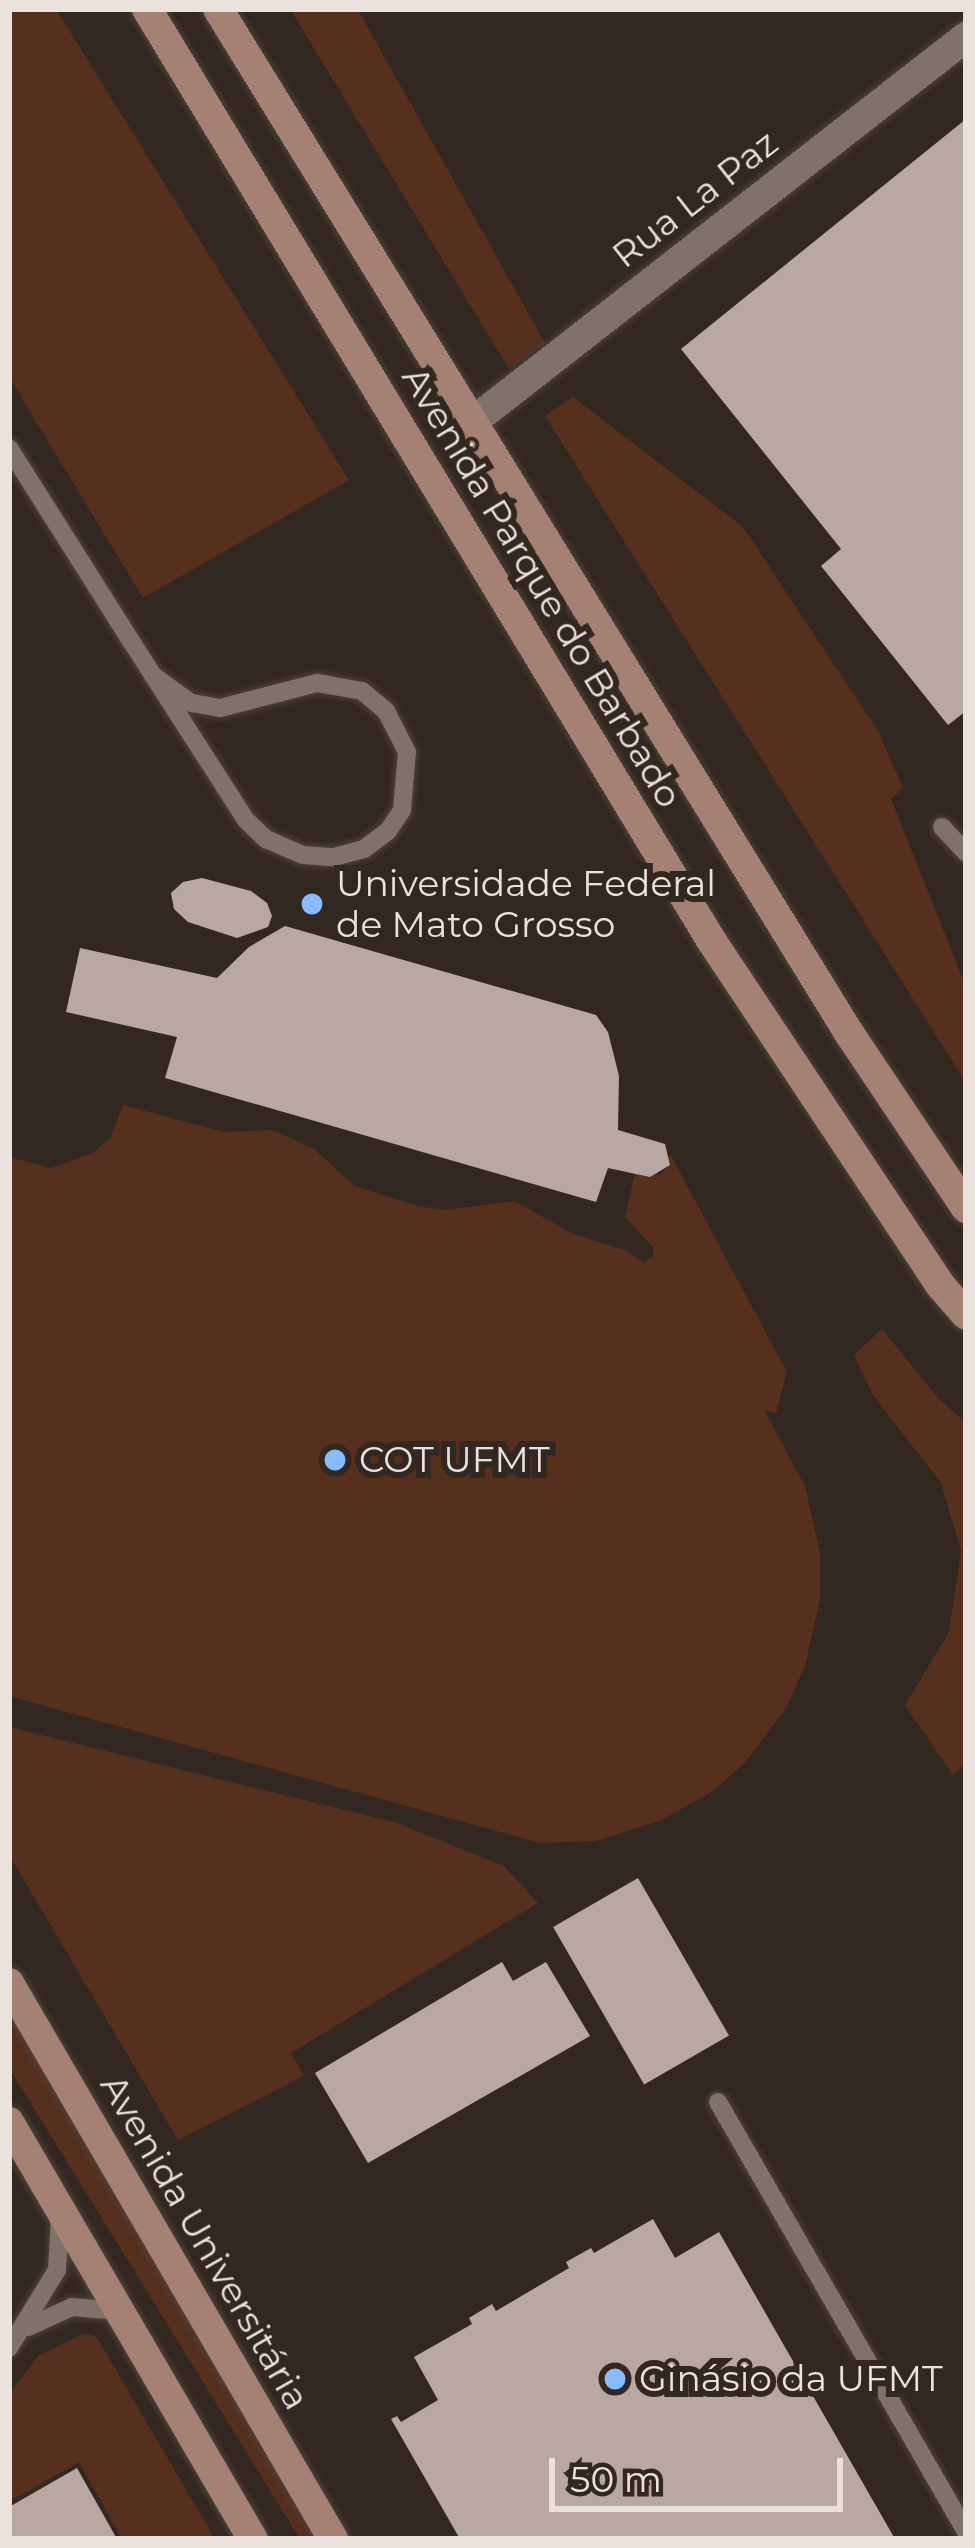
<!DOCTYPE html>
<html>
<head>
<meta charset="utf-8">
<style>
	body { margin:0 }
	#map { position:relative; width:975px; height:2548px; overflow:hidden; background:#332721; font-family:Montserrat,sans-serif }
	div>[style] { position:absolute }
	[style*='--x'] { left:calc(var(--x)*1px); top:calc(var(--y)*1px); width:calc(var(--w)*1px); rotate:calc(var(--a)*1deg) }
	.green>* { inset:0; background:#562f1d }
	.building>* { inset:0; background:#b8a8a1; transform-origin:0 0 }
	.roads { filter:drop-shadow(0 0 3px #4d423d) drop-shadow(0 0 3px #4d423d) }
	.lane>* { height:18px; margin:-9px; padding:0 9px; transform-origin:9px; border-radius:9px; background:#81716b }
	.street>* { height:30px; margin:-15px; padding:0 15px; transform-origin:15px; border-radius:15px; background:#81716b }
	.secondary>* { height:30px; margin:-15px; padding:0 15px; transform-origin:15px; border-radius:15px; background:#a48172 }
	.dots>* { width:33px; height:33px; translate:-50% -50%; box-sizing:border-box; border:6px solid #332721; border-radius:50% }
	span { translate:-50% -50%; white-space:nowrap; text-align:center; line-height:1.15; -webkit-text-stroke:12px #332721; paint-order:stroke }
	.street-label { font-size:36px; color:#ebe2de }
	.poi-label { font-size:36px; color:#ebe2de }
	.left { translate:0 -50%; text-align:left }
	.frame { position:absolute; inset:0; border:12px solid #ebe2de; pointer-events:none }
	.scale { position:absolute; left:549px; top:2458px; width:294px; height:54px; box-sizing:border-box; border:6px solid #ebe2de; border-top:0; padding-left:15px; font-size:36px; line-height:42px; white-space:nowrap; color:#ebe2de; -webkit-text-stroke:9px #332721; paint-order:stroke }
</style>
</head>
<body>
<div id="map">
	<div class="green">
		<div style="clip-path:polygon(9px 9px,56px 9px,349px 480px,143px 598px,9px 377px)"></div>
		<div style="clip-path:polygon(290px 9px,358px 10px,545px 343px,509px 369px)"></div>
		<div style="clip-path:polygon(573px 397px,743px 527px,878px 731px,903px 788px,891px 799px,966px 987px,966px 1083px,545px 416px)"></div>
		<div style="clip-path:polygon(123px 1105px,224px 1132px,272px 1130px,314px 1149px,355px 1186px,417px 1206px,445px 1210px,515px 1201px,573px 1234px,625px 1250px,644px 1263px,653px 1256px,653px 1247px,625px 1217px,635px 1174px,662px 1175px,670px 1154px,787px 1372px,776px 1413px,764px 1410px,805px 1486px,820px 1553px,820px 1599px,805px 1666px,786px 1708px,745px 1763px,710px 1793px,660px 1821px,595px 1841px,540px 1843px,9px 1696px,9px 1157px,51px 1168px,93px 1153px,111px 1137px)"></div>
		<div style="clip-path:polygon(882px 1329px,938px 1398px,966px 1423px,966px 1762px,953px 1775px,905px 1705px,949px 1632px,961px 1551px,941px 1483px,873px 1395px,854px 1355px)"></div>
		<div style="clip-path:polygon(9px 1727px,397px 1823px,504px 1866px,538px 1903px,291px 2053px,304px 2076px,178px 2140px,9px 1855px)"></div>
		<div style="clip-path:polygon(9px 2011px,321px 2539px,300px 2539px,9px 2068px)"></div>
		<div style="clip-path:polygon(82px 2334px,96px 2336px,215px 2539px,122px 2539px,79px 2462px,9px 2502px,9px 2394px,38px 2356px)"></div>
	</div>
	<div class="building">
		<div style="clip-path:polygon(966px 119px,966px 711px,948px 725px,821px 566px,841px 549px,681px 349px)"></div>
		<div style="clip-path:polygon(202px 878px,251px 891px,267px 903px,272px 916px,268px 927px,237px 938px,188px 922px,174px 909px,171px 893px,183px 882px)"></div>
		<div style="clip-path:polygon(285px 926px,596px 1015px,608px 1032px,619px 1076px,618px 1130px,665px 1144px,670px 1165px,650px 1177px,608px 1168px,596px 1202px,165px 1078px,177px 1037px,66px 1012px,80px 948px,217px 978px,249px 947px)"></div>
		<div style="left:638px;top:1878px;width:182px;height:98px;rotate:60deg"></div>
		<div style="clip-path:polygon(502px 1962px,513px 1981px,546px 1962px,590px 2036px,368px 2163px,315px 2073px)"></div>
		<div style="clip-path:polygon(653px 2219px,675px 2258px,719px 2232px,895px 2539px,460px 2539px,391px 2419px,397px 2416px,401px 2422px,438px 2400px,414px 2357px,472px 2324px,469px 2318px,492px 2304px,496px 2311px,569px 2268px,566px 2262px,591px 2248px,594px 2253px)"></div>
		<div style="clip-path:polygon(77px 2468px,117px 2539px,9px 2539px,9px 2507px)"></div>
	</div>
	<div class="roads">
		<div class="lane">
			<div style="--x:9;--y:448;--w:228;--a:57.7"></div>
			<div style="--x:131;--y:641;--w:213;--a:57.3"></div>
			<div style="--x:246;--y:820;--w:28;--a:44"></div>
			<div style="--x:266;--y:839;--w:40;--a:23.4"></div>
			<div style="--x:303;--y:855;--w:31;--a:4"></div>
			<div style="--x:334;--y:857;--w:31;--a:-15"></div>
			<div style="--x:364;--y:849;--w:30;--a:-37"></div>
			<div style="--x:388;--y:831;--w:25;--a:-56"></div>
			<div style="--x:402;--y:810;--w:58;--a:-85.1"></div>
			<div style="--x:407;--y:752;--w:46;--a:-117.1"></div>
			<div style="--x:386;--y:711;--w:31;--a:-140"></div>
			<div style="--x:362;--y:691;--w:46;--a:-169.9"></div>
			<div style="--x:317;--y:683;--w:100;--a:165.5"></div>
			<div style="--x:220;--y:708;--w:29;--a:-170"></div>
			<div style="--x:191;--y:703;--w:46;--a:-143.9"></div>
			<div style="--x:942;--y:827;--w:35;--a:47"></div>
			<div style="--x:718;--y:2102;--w:496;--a:60"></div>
			<div style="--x:28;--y:2327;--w:48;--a:-24.4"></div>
			<div style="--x:72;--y:2307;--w:47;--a:4.9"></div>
			<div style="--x:9;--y:2348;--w:92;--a:-58.4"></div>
			<div style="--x:57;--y:2270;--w:53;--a:-86.8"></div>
		</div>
		<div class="street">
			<div style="--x:471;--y:423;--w:628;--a:-37.95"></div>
		</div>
		<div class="secondary">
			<div style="--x:147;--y:9;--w:1089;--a:58.79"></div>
			<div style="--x:711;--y:940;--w:415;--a:56.4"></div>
			<div style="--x:941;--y:1286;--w:38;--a:49"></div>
			<div style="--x:218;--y:9;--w:1203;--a:58.36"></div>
			<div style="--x:849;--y:1033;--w:211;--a:56.2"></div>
			<div style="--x:9;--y:1983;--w:644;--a:59.77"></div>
			<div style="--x:9;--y:2122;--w:483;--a:59.7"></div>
		</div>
	</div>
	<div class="dots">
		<div style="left:312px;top:904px;background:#87bbfb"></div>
		<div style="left:335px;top:1460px;background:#87bbfb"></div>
		<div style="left:615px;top:2379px;background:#87bbfb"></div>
	</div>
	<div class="street-label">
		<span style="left:695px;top:199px;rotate:-38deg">Rua La Paz</span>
		<span style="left:542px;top:587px;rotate:59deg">Avenida Parque do Barbado</span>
		<span style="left:205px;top:2242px;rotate:60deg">Avenida Universitária</span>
	</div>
	<div class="poi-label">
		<span class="left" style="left:336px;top:904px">Universidade Federal<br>de Mato Grosso</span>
		<span class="left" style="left:359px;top:1460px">COT UFMT</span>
		<span class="left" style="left:639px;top:2379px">Ginásio da UFMT</span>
	</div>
	<div class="frame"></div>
	<div class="scale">50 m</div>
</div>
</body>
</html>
